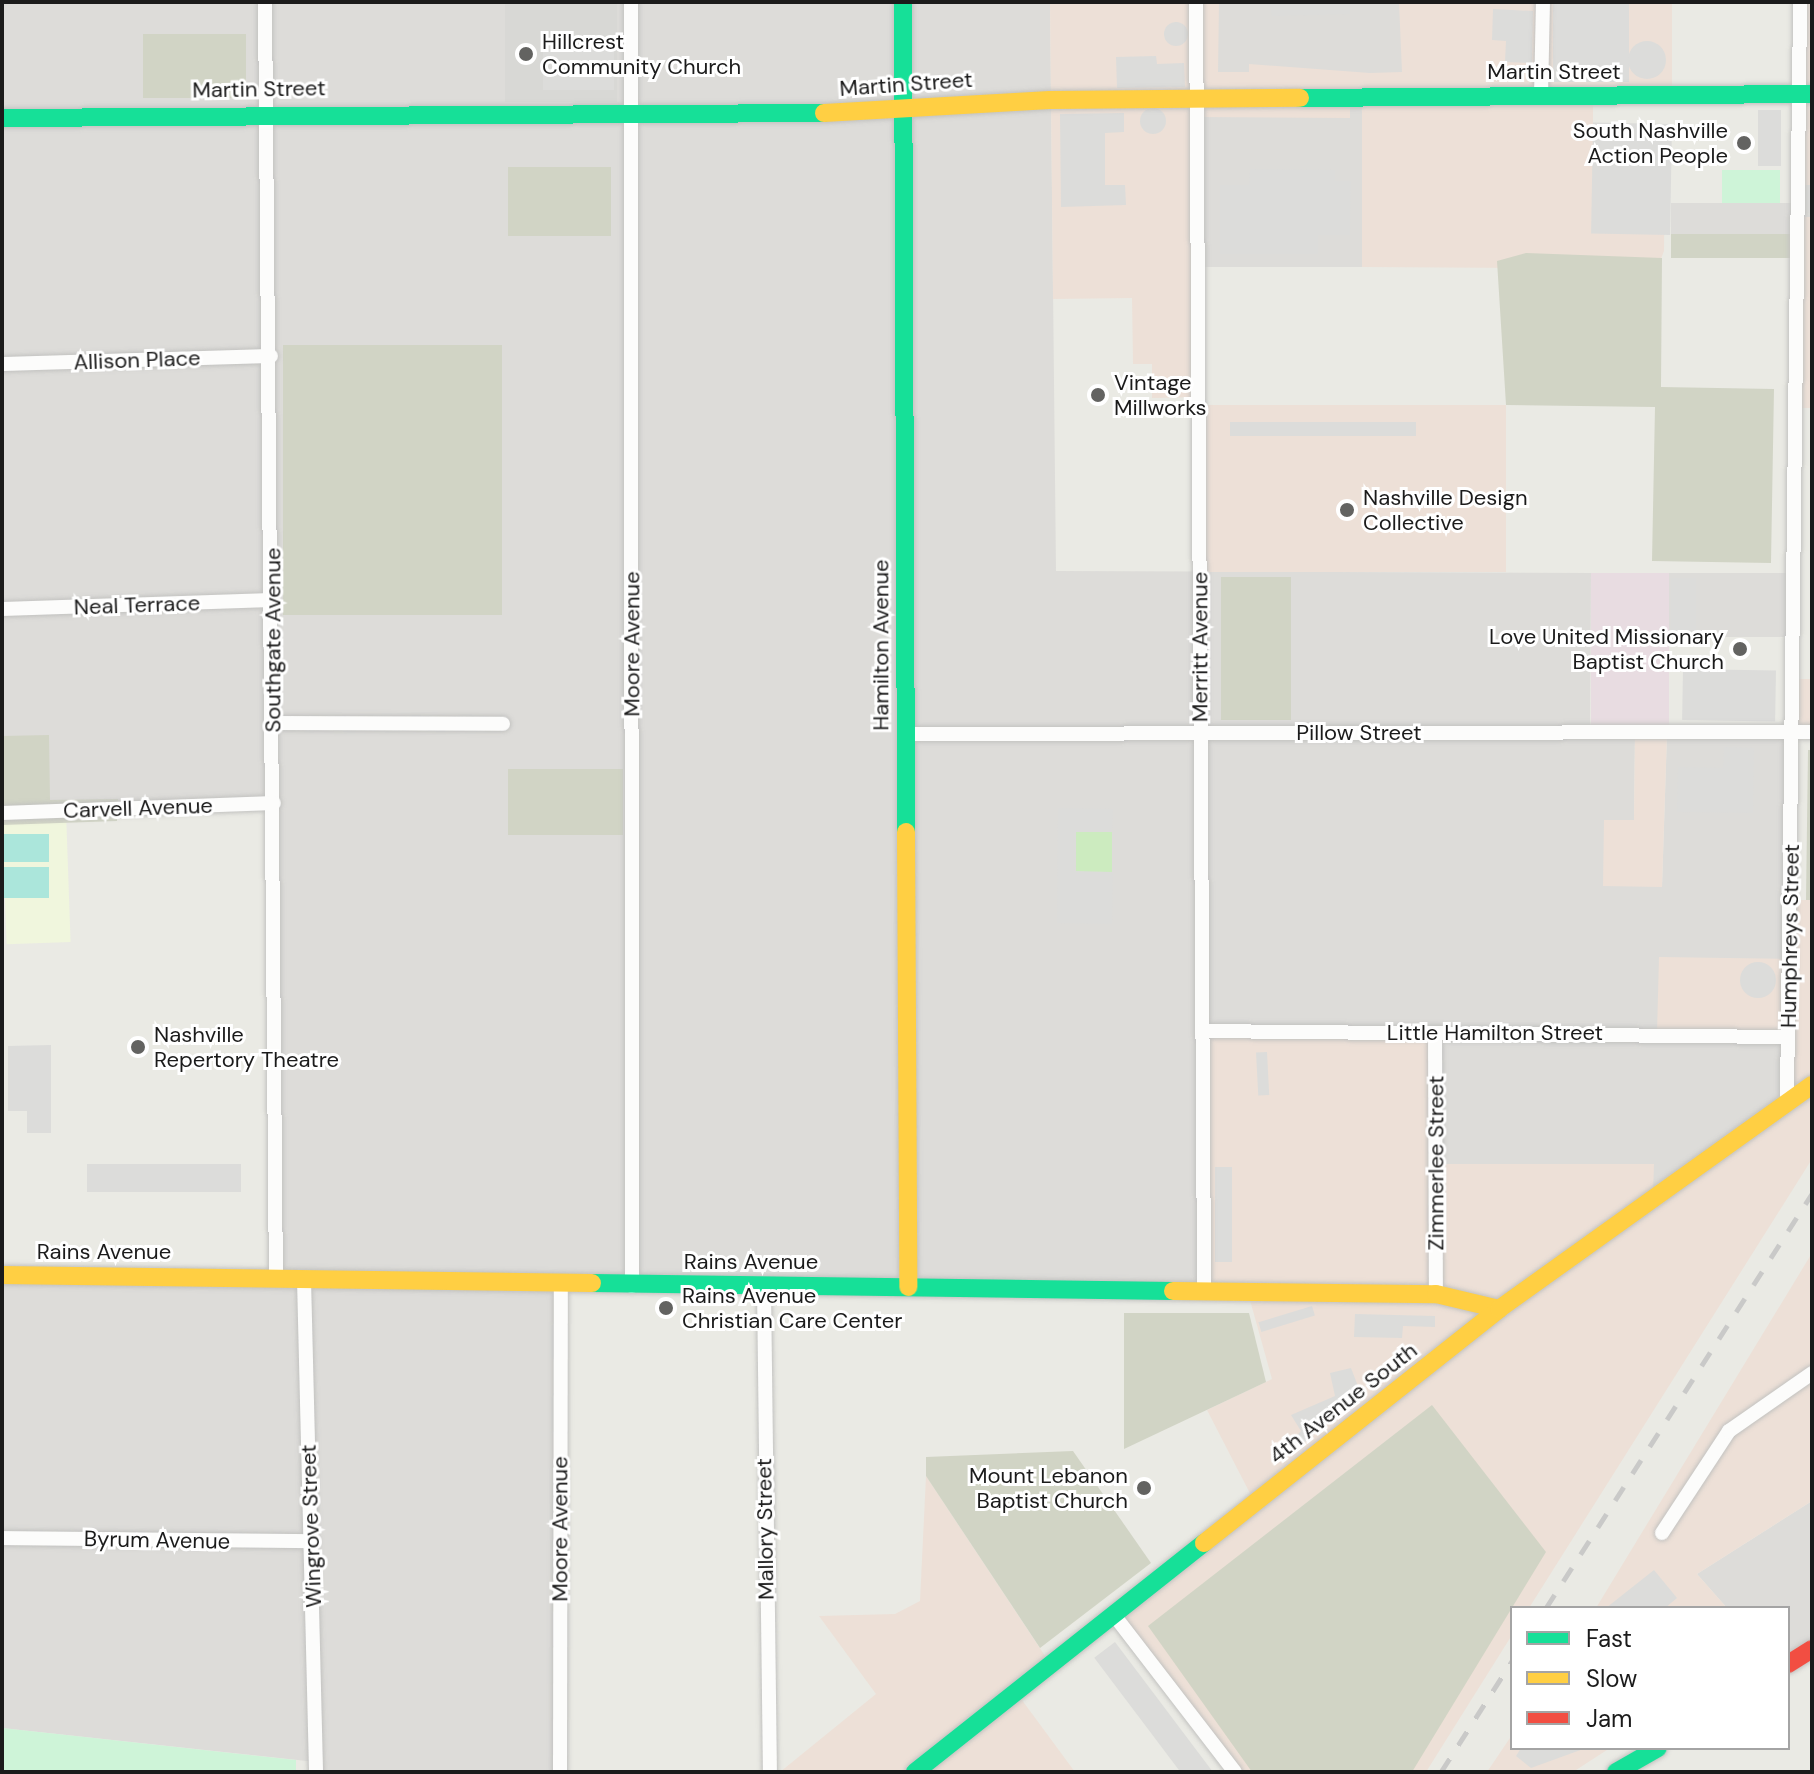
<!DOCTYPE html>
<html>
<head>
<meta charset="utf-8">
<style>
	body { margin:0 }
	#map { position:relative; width:1814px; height:1774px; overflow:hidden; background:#eaeae4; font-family:"DM Sans",sans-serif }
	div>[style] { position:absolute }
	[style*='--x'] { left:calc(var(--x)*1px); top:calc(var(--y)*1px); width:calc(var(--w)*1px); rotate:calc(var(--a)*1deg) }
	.residential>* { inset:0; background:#dddcd9; transform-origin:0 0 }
	.commercial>* { inset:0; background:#ede0d7; transform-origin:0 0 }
	.industrial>* { inset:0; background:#e8dce1; transform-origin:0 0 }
	.education>* { inset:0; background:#f0f6dd; transform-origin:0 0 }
	.religious>* { inset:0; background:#d8d8d5; transform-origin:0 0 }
	.construction>* { inset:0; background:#d1d4c5; transform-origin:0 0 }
	.grass>* { inset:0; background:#ccebbf; transform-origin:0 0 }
	.park>* { inset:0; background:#cef4d8; transform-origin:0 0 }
	.pitch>* { inset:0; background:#abe6db; transform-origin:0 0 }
	.parking>* { inset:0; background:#dcdcda; transform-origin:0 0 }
	.round { border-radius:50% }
	.roads { filter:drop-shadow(0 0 2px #c2c2c0) drop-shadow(0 0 2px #c2c2c0) }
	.street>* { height:14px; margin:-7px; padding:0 7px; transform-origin:7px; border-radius:7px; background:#fcfcfb }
	.fast>* { height:18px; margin:-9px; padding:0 9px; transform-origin:9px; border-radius:9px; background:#16e098 }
	.slow>* { height:18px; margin:-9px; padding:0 9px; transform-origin:9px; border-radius:9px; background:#ffcf43 }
	.jam>* { height:18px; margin:-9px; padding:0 9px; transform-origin:9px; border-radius:9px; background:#f24e42 }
	.rail>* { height:5px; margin-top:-2.5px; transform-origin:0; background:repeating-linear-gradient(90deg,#c9c9c8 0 16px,transparent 0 32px) }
	.dots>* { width:22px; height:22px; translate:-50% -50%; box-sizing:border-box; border:4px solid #fff; border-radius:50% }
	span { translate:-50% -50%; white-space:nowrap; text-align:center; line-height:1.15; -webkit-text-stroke:6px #fff; paint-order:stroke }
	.poi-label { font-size:22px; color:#1b1b1b }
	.left { translate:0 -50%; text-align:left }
	.right { translate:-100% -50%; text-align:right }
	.street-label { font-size:22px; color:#1b1b1b }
	.frame { position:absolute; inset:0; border:4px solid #1b1b1b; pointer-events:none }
	.legend { position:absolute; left:1510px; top:1606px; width:280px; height:144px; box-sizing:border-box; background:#fff; border:2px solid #a4a4a4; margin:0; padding:10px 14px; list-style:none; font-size:24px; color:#1b1b1b }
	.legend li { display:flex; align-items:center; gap:16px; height:40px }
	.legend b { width:40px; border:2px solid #a4a4a4 }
</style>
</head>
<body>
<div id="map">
	<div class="residential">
		<div style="clip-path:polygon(2px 2px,1050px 2px,1056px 571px,1591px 573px,1590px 732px,1635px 733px,1634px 820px,1662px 887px,1667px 734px,1794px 732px,1787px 1101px,1653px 1196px,1653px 1164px,1435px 1165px,1204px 1293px,561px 1286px,560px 1772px,316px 1772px,316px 1762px,2px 1728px,2px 1275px,276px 1277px,273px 804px,2px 813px)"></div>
		<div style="clip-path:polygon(1196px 2px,1417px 2px,1417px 97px,1363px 98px,1362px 267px,1198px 267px)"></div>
		<div style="clip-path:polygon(1798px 185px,1812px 185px,1812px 217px,1798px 218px,1798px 234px,1671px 235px,1671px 203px,1797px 203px)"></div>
		<div style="left:1669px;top:573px;width:127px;height:64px"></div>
		<div style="clip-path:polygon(1812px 1501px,1812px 1649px,1788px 1664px,1788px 1608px,1727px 1608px,1697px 1574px)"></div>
	</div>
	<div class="commercial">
		<div style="clip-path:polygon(1050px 2px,1219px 2px,1218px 72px,1249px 72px,1249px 64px,1370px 73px,1402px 72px,1399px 2px,1672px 2px,1672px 95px,1593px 97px,1593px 136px,1665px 137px,1664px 251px,1657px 269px,1362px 267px,1362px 98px,1350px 98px,1350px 118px,1197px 117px,1198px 397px,1152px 398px,1152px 364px,1133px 364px,1132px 298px,1053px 299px)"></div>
		<div style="clip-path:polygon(1800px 2px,1812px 2px,1812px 92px,1799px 80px)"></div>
		<div style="left:1799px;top:94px;width:13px;height:91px"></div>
		<div style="left:1798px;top:217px;width:14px;height:191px"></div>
		<div style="left:1506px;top:405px;width:167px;height:308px;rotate:90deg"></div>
		<div style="left:1795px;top:679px;width:17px;height:53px"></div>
		<div style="clip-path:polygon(1635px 733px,1667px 734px,1662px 887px,1603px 886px,1604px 820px,1634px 820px)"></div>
		<div style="clip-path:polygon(1791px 900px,1812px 900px,1812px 1159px,1529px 1608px,1512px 1608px,1512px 1635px,1426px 1772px,1235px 1772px,1114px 1615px,1255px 1503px,1207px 1410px,1272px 1379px,1248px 1293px,1204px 1293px,1202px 1031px,1435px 1033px,1435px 1164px,1654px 1164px,1653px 1194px,1787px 1101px,1788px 1037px,1657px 1033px,1659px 957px,1789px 959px)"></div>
		<div style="clip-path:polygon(1812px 1253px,1812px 1501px,1697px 1574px,1727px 1608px,1596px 1608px)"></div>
		<div style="clip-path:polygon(926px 1476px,1051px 1665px,1016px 1692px,1075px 1772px,780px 1772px,876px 1694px,819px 1616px,895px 1614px,920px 1601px)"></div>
		<div style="clip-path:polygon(1512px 1735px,1512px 1748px,1610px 1748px,1573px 1772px,1487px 1772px)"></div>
	</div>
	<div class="industrial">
		<div style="left:1591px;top:573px;width:78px;height:160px"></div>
	</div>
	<div class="education">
		<div style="left:66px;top:811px;width:131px;height:64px;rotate:88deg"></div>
	</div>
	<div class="religious">
		<div style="left:505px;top:2px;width:112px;height:100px"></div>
	</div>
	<div class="construction">
		<div style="left:246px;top:34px;width:64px;height:103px;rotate:90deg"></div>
		<div style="left:508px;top:167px;width:103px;height:69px"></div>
		<div style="left:1798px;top:234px;width:24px;height:127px;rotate:90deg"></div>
		<div style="clip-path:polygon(1526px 253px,1662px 258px,1661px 387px,1774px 389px,1771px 563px,1652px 561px,1655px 407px,1506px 405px,1497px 261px)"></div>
		<div style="left:502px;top:345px;width:270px;height:219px;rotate:90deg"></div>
		<div style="left:1221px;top:577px;width:70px;height:143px"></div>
		<div style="clip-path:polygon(49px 735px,50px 800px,118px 799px,117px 821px,2px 825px,2px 736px)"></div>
		<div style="clip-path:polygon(1808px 750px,1812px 750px,1812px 900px,1806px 900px)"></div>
		<div style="left:508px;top:769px;width:115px;height:66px"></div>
		<div style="clip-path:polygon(1124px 1313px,1249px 1313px,1266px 1382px,1124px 1449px)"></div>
		<div style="clip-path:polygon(1432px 1405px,1546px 1552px,1412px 1772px,1252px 1772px,1148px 1626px)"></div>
		<div style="clip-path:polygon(1073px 1451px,1151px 1563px,1040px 1648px,926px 1476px,926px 1457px)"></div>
	</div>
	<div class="grass">
		<div style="left:1076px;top:832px;width:36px;height:40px"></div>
	</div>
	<div class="park">
		<div style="left:1722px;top:170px;width:58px;height:33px"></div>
		<div style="clip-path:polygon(2px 1728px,296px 1760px,296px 1772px,2px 1772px)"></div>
	</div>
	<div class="pitch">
		<div style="left:49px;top:834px;width:28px;height:47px;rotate:90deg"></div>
		<div style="left:2px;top:867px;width:47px;height:31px"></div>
	</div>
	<div class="parking">
		<div style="clip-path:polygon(1269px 2px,1350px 2px,1350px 14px,1272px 16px)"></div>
		<div style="left:1553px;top:2px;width:76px;height:80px"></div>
		<div style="clip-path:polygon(1493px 9px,1533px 11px,1532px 63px,1505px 62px,1506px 41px,1492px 40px)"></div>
		<div class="round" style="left:1164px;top:22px;width:24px;height:24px"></div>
		<div style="left:543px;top:38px;width:71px;height:52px"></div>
		<div class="round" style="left:1628px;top:41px;width:38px;height:38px"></div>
		<div style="clip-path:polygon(1156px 56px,1157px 64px,1184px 63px,1185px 87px,1117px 88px,1116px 57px)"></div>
		<div class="round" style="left:1140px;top:108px;width:26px;height:26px"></div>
		<div style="left:1758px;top:110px;width:23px;height:56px"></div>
		<div style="clip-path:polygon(1124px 113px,1124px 132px,1105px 133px,1105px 185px,1125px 185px,1126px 205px,1061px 207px,1060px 114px)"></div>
		<div style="left:1672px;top:124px;width:111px;height:79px;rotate:91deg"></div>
		<div style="clip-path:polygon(1250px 169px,1335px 170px,1335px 181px,1351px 181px,1350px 235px,1318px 235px,1318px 254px,1220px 254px,1220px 185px,1249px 185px)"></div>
		<div style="left:1416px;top:422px;width:14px;height:186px;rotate:90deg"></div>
		<div style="left:1671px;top:578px;width:25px;height:56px"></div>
		<div style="left:1683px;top:669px;width:93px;height:51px;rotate:1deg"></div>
		<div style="clip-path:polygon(1724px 747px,1754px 748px,1753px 813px,1677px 812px,1678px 767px,1723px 768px)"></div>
		<div style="clip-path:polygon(1058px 808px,1113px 809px,1112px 832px,1076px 832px,1075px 871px,1113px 872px,1112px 924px,1057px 923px)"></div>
		<div class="round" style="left:1740px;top:962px;width:36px;height:36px"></div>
		<div style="clip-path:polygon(51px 1045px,51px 1133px,27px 1133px,27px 1111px,8px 1111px,8px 1046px)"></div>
		<div style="left:1267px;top:1052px;width:43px;height:11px;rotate:87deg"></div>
		<div style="left:241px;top:1164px;width:28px;height:154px;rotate:90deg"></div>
		<div style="left:1215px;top:1167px;width:17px;height:95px"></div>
		<div style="left:1312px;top:1306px;width:10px;height:56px;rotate:73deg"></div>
		<div style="clip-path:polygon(1355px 1314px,1435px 1316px,1435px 1327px,1403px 1326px,1402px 1338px,1354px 1337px)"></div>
		<div style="clip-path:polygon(1351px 1368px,1361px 1394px,1290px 1455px,1285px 1448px,1301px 1431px,1291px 1415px,1335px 1396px,1330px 1373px)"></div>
		<div style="clip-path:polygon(1654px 1570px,1677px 1598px,1665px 1608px,1606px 1608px)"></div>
		<div style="left:1115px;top:1642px;width:163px;height:26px;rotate:53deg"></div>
		<div style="clip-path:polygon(1521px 1748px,1586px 1748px,1531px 1768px,1516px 1756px)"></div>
	</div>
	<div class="roads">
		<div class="street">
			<div style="--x:265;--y:2;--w:1275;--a:89.51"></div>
			<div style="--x:631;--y:2;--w:1284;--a:89.96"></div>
			<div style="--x:1196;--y:2;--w:1291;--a:89.64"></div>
			<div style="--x:1541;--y:96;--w:94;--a:-88.8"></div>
			<div style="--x:2;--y:364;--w:269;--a:-1.7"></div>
			<div style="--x:2;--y:609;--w:270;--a:-1.9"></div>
			<div style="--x:273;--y:723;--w:230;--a:0.2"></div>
			<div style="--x:906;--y:734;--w:906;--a:-0.13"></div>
			<div style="--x:2;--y:813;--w:272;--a:-2.1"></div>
			<div style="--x:1202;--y:1031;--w:586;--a:0.59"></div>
			<div style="--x:1435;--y:1033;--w:261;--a:89.8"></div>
			<div style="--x:1787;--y:1101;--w:1099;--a:-89.32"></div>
			<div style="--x:304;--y:1279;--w:493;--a:88.6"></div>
			<div style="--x:764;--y:1287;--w:485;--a:89.3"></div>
			<div style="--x:1662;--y:1533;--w:122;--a:-56.7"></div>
			<div style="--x:1729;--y:1431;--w:101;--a:-34.9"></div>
			<div style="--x:2;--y:1538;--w:310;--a:0.6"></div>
			<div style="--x:1114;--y:1615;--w:198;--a:52.4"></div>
			<div style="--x:560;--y:1772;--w:486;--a:-89.9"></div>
		</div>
		<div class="fast">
			<div style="--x:903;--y:2;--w:830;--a:89.79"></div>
			<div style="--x:1300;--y:98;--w:512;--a:-0.45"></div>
			<div style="--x:2;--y:118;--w:822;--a:-0.35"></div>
			<div style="--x:592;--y:1283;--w:581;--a:0.79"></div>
			<div style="--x:915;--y:1772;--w:369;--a:-38.4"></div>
			<div style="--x:1616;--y:1772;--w:48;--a:-29.7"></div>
		</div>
		<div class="slow">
			<div style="--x:824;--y:113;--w:226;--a:-3.3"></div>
			<div style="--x:1050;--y:100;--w:250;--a:-0.5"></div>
			<div style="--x:906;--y:832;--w:455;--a:89.7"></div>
			<div style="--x:2;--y:1275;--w:590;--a:0.78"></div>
			<div style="--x:1173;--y:1291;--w:263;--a:0.7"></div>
			<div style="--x:1436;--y:1294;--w:65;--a:13.4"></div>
			<div style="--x:1204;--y:1543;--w:377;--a:-38.4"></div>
			<div style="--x:1499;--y:1309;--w:385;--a:-35.6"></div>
		</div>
		<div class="jam">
			<div style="--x:1788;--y:1664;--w:28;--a:-32"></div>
		</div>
	</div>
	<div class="rail">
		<div style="--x:1546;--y:1608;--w:492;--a:-57.3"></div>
		<div style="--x:1441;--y:1772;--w:132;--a:-57.4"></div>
	</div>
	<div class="dots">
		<div style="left:526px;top:54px;background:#636361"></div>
		<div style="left:1744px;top:143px;background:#636361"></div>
		<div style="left:1098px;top:395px;background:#636361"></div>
		<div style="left:1347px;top:510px;background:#636361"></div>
		<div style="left:1740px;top:649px;background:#636361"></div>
		<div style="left:138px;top:1047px;background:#636361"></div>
		<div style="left:666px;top:1308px;background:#636361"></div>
		<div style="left:1144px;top:1488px;background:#636361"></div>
	</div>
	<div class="poi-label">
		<span class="left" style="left:542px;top:54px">Hillcrest<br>Community Church</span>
		<span class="right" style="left:1728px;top:143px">South Nashville<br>Action People</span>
		<span class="left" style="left:1114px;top:395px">Vintage<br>Millworks</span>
		<span class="left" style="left:1363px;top:510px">Nashville Design<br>Collective</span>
		<span class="right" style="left:1724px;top:649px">Love United Missionary<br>Baptist Church</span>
		<span class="left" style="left:154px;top:1047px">Nashville<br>Repertory Theatre</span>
		<span class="left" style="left:682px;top:1308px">Rains Avenue<br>Christian Care Center</span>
		<span class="right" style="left:1128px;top:1488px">Mount Lebanon<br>Baptist Church</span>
	</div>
	<div class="street-label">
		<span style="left:1554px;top:72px">Martin Street</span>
		<span style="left:906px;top:84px;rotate:-4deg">Martin Street</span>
		<span style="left:259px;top:89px;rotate:-1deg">Martin Street</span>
		<span style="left:137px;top:360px;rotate:-2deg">Allison Place</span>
		<span style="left:137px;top:605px;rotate:-2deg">Neal Terrace</span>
		<span style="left:273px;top:640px;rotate:-90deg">Southgate Avenue</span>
		<span style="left:632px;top:644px;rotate:-90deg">Moore Avenue</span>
		<span style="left:881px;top:645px;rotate:-90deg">Hamilton Avenue</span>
		<span style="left:1200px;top:647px;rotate:-90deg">Merritt Avenue</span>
		<span style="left:1359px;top:733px">Pillow Street</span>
		<span style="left:138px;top:808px;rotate:-2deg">Carvell Avenue</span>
		<span style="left:1790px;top:936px;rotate:-89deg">Humphreys Street</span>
		<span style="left:1495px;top:1033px">Little Hamilton Street</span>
		<span style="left:1436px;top:1163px;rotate:-90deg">Zimmerlee Street</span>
		<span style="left:104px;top:1252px">Rains Avenue</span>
		<span style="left:751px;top:1262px">Rains Avenue</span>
		<span style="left:1343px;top:1403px;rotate:-38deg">4th Avenue South</span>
		<span style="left:311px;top:1526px;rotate:-92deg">Wingrove Street</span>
		<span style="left:560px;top:1529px;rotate:-90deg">Moore Avenue</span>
		<span style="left:765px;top:1529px;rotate:-91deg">Mallory Street</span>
		<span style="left:157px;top:1540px;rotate:1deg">Byrum Avenue</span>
	</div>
	<div class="frame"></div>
	<ul class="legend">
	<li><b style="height:10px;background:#16e098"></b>Fast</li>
	<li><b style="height:10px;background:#ffcf43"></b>Slow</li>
	<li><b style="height:10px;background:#f24e42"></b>Jam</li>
	</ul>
</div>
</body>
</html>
